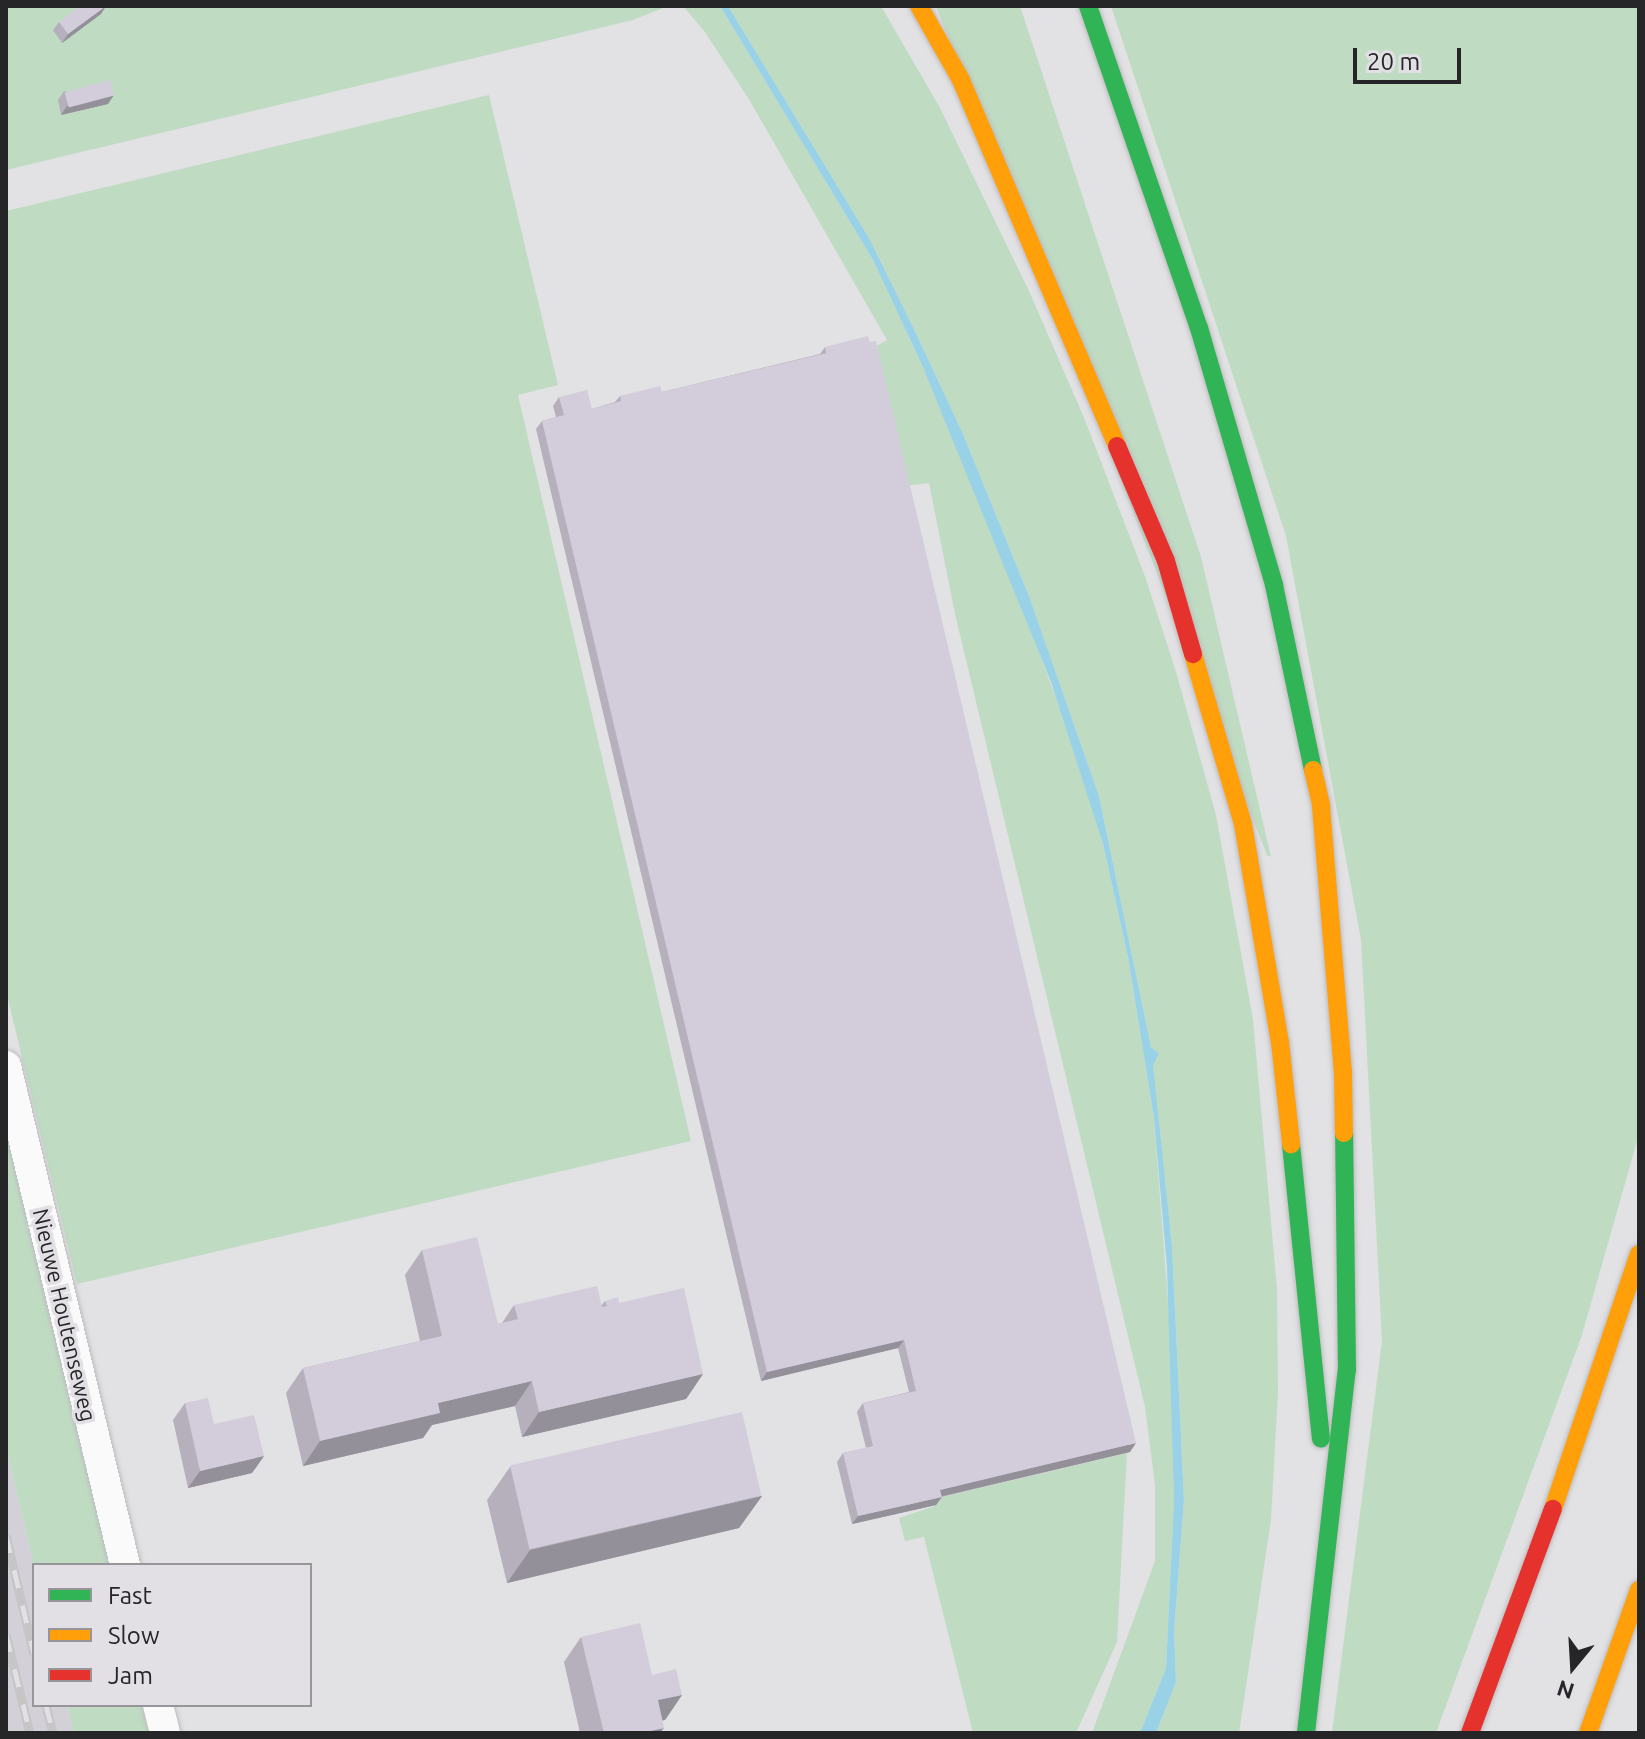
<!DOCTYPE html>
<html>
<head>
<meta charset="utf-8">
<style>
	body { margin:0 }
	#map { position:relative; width:1645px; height:1739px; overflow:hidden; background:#e2e1e4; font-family:Ubuntu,sans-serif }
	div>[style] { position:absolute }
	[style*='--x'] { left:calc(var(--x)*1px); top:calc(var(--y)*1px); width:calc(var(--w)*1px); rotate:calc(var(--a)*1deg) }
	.built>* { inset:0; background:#d3d0d8 }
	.green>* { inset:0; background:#bfdcc3 }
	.water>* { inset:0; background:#99d2e6 }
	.roads { filter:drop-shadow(0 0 2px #bdbcbf) drop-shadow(0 0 2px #bdbcbf) }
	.street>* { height:30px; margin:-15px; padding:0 15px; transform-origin:15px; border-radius:15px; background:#fbfafb }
	.fast>* { height:18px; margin:-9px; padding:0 9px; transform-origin:9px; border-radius:9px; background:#30b455 }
	.slow>* { height:18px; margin:-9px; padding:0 9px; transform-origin:9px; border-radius:9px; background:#ff9f0a }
	.jam>* { height:18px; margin:-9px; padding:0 9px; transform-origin:9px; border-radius:9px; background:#e5322d }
	.rail>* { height:9px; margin-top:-4.5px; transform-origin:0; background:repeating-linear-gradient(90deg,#e2e0e5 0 18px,#c6c5c6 0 36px); box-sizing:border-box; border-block:2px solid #c6c5c6 }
	.wall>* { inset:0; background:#b5b0bc }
	.shaded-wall>* { inset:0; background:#949099 }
	.building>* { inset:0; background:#d3cddb; transform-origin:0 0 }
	span { translate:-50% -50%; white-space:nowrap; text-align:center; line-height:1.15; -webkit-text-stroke:7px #e2e0e5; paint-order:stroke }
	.street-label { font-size:22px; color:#262527 }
	.frame { position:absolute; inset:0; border:8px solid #262527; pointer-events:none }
	.legend { position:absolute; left:32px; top:1563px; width:280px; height:144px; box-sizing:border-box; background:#e2e0e5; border:2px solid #979599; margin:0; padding:10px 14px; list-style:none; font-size:24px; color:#262527 }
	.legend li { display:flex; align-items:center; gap:16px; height:40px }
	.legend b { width:40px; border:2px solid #979599 }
	.north { position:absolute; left:1533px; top:1627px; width:80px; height:80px; -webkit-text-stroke:6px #e2e0e5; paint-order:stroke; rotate:198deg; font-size:22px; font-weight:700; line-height:32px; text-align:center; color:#262527 }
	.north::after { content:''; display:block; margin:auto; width:28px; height:36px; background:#262527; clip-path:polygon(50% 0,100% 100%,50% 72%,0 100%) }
	.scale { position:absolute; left:1353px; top:48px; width:108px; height:36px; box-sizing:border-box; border:4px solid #262527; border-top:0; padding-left:10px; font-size:24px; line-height:28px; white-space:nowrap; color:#262527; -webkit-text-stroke:6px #e2e0e5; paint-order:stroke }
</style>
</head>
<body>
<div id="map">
	<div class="built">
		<div style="clip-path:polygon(6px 1447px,34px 1565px,34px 1705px,67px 1705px,74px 1733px,6px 1733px)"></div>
	</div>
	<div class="green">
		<div style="clip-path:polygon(6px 6px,668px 6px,633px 20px,6px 170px)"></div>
		<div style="clip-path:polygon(683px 6px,720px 6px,873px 260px,922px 365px,1018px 596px,1069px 733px,1103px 844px,1128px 957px,1154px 1118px,1170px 1328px,1174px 1500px,1166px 1668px,1140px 1733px,1092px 1733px,1155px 1561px,1155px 1485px,1145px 1407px,955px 614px,929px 483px,903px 486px,870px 350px,887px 340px,750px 101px,705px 32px)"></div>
		<div style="clip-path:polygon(728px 6px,881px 6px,940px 108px,1029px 291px,1085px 420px,1146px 579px,1176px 672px,1216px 815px,1253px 1019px,1277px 1289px,1278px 1393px,1271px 1520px,1239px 1733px,1156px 1733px,1176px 1682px,1174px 1632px,1184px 1500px,1172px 1246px,1152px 1065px,1159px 1055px,1151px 1047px,1099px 796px,1029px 596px,963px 434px,915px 331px,869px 238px)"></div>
		<div style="clip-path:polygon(936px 6px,1020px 6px,1201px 557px,1271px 857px,1267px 855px)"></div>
		<div style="clip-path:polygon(1111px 6px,1639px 6px,1639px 1134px,1582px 1335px,1436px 1733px,1332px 1733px,1382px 1341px,1361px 940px,1286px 536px)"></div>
		<div style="clip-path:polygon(489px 95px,558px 385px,518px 395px,691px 1141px,77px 1284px,6px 991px,6px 211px)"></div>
		<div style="clip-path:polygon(6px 1113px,113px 1565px,34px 1565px,6px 1447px)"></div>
		<div style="clip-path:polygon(1127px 1453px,1117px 1642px,1076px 1733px,973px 1733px,924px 1537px,905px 1541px,899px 1518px,935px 1506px,935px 1499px)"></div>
		<div style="clip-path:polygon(67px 1705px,147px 1705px,154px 1733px,74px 1733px)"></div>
	</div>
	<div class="water">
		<div style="clip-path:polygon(720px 6px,728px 6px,869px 238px,915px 331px,963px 434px,1029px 596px,1099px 796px,1151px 1047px,1159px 1054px,1153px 1065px,1172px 1246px,1184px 1500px,1174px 1632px,1176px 1682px,1156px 1733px,1140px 1733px,1166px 1668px,1174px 1500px,1167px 1268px,1154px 1118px,1128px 957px,1103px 844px,1051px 682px,922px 365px,873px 260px)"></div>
	</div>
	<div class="roads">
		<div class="street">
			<div style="--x:6;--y:1066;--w:513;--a:76.59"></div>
			<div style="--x:158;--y:1705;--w:29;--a:76"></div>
		</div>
		<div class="fast">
			<div style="--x:1088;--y:6;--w:341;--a:71"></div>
			<div style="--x:1199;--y:328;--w:268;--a:73.7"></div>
			<div style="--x:1274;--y:585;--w:189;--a:78.1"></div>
			<div style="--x:1291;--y:1144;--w:296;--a:84.2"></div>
			<div style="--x:1306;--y:1733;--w:365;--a:-83.6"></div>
			<div style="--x:1347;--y:1370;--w:237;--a:-90.7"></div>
		</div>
		<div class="slow">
			<div style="--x:919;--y:6;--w:85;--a:60.4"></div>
			<div style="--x:961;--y:80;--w:398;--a:66.9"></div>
			<div style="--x:1193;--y:654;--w:177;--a:73.6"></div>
			<div style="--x:1243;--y:824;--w:221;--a:80.4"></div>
			<div style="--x:1280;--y:1042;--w:103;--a:83.8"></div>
			<div style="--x:1313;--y:770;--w:37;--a:77"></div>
			<div style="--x:1321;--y:806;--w:267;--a:85.3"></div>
			<div style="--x:1343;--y:1072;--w:61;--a:89.1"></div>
			<div style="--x:1553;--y:1509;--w:269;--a:-71.4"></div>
			<div style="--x:1588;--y:1733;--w:152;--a:-70.4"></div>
		</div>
		<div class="jam">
			<div style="--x:1117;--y:446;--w:125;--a:66.9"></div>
			<div style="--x:1166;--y:561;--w:97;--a:73.8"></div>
			<div style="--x:1470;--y:1733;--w:239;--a:-69.7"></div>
		</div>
	</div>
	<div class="rail">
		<div style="--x:6;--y:1535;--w:122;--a:76.8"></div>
		<div style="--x:6;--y:1634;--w:102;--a:76.4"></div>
		<div style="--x:46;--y:1705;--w:29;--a:76"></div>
	</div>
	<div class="wall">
		<div style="clip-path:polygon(101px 14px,62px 43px,53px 30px,59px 22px)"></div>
		<div style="clip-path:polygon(64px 91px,108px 104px,61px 115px,58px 100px)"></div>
		<div style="clip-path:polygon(825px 347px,1130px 1452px,942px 1497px,936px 1505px,852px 1524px,837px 1462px,843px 1453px,866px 1448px,857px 1412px,863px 1403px,909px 1392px,898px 1348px,761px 1381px,536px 429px,542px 421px,556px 417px,553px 406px,559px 397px,592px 409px,615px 402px,620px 396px,662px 392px,820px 354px)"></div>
		<div style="clip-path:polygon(422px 1250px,498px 1324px,502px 1323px,514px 1305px,601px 1306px,605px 1301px,619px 1303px,703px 1374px,686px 1399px,522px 1437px,515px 1406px,432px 1425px,423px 1438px,303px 1466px,286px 1393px,303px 1368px,420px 1341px,405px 1275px)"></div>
		<div style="clip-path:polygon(185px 1403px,214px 1424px,264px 1456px,252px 1473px,188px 1488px,173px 1420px)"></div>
		<div style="clip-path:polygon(510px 1467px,762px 1496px,739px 1528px,507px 1583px,487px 1500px)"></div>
		<div style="clip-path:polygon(581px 1637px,652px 1675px,682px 1695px,665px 1720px,662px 1720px,660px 1733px,580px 1733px,564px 1662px)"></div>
	</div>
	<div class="shaded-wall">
		<div style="clip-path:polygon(106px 6px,101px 14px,62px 43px,68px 34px)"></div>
		<div style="clip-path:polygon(114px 95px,108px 104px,61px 115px,67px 106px)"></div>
		<div style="clip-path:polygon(904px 1340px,898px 1348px,761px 1381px,767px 1372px)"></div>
		<div style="clip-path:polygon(703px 1374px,686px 1399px,522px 1437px,539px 1412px)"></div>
		<div style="clip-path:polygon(532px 1381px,515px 1406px,432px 1425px,423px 1438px,303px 1466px,320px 1441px,438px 1403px)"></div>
		<div style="clip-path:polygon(1136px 1443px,1130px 1452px,934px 1498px,940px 1490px)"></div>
		<div style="clip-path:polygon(264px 1456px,252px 1473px,188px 1488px,200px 1471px)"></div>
		<div style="clip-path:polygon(762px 1496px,739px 1528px,507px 1583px,530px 1550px)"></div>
		<div style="clip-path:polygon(942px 1497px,936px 1505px,852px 1524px,858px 1516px)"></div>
		<div style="clip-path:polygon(682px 1695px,665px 1720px,640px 1726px,658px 1700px)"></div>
		<div style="clip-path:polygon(664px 1728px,660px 1733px,641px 1733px)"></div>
	</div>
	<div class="building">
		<div style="clip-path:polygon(80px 6px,106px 6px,68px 34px,59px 22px)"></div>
		<div style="left:110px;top:80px;width:16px;height:47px;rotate:75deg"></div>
		<div style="clip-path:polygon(868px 336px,870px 342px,876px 341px,1136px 1443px,940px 1490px,942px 1497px,858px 1516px,843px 1453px,873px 1446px,863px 1403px,916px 1391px,904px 1340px,767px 1372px,542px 421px,564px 415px,559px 397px,587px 390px,592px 409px,621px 401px,620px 396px,660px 386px,662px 392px,827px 353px,825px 347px)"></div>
		<div style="clip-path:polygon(477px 1237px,498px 1324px,518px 1319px,514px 1305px,597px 1286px,602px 1307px,607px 1306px,605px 1301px,618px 1297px,619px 1303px,684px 1288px,703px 1374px,539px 1412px,532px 1381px,438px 1403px,440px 1413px,320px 1441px,303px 1368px,442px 1336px,422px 1250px)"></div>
		<div style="clip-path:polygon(208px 1398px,214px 1424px,254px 1415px,264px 1456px,200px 1471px,185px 1403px)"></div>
		<div style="left:742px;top:1412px;width:86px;height:238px;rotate:77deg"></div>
		<div style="clip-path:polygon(640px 1623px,652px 1675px,676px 1669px,682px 1695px,658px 1700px,664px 1728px,641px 1733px,604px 1733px,581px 1637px)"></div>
	</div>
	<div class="street-label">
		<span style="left:65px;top:1315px;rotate:77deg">Nieuwe Houtenseweg</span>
	</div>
	<div class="frame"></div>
	<ul class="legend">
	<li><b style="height:10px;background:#30b455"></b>Fast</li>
	<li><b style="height:10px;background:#ff9f0a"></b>Slow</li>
	<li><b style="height:10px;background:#e5322d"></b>Jam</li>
	</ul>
	<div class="north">N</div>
	<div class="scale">20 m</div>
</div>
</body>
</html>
